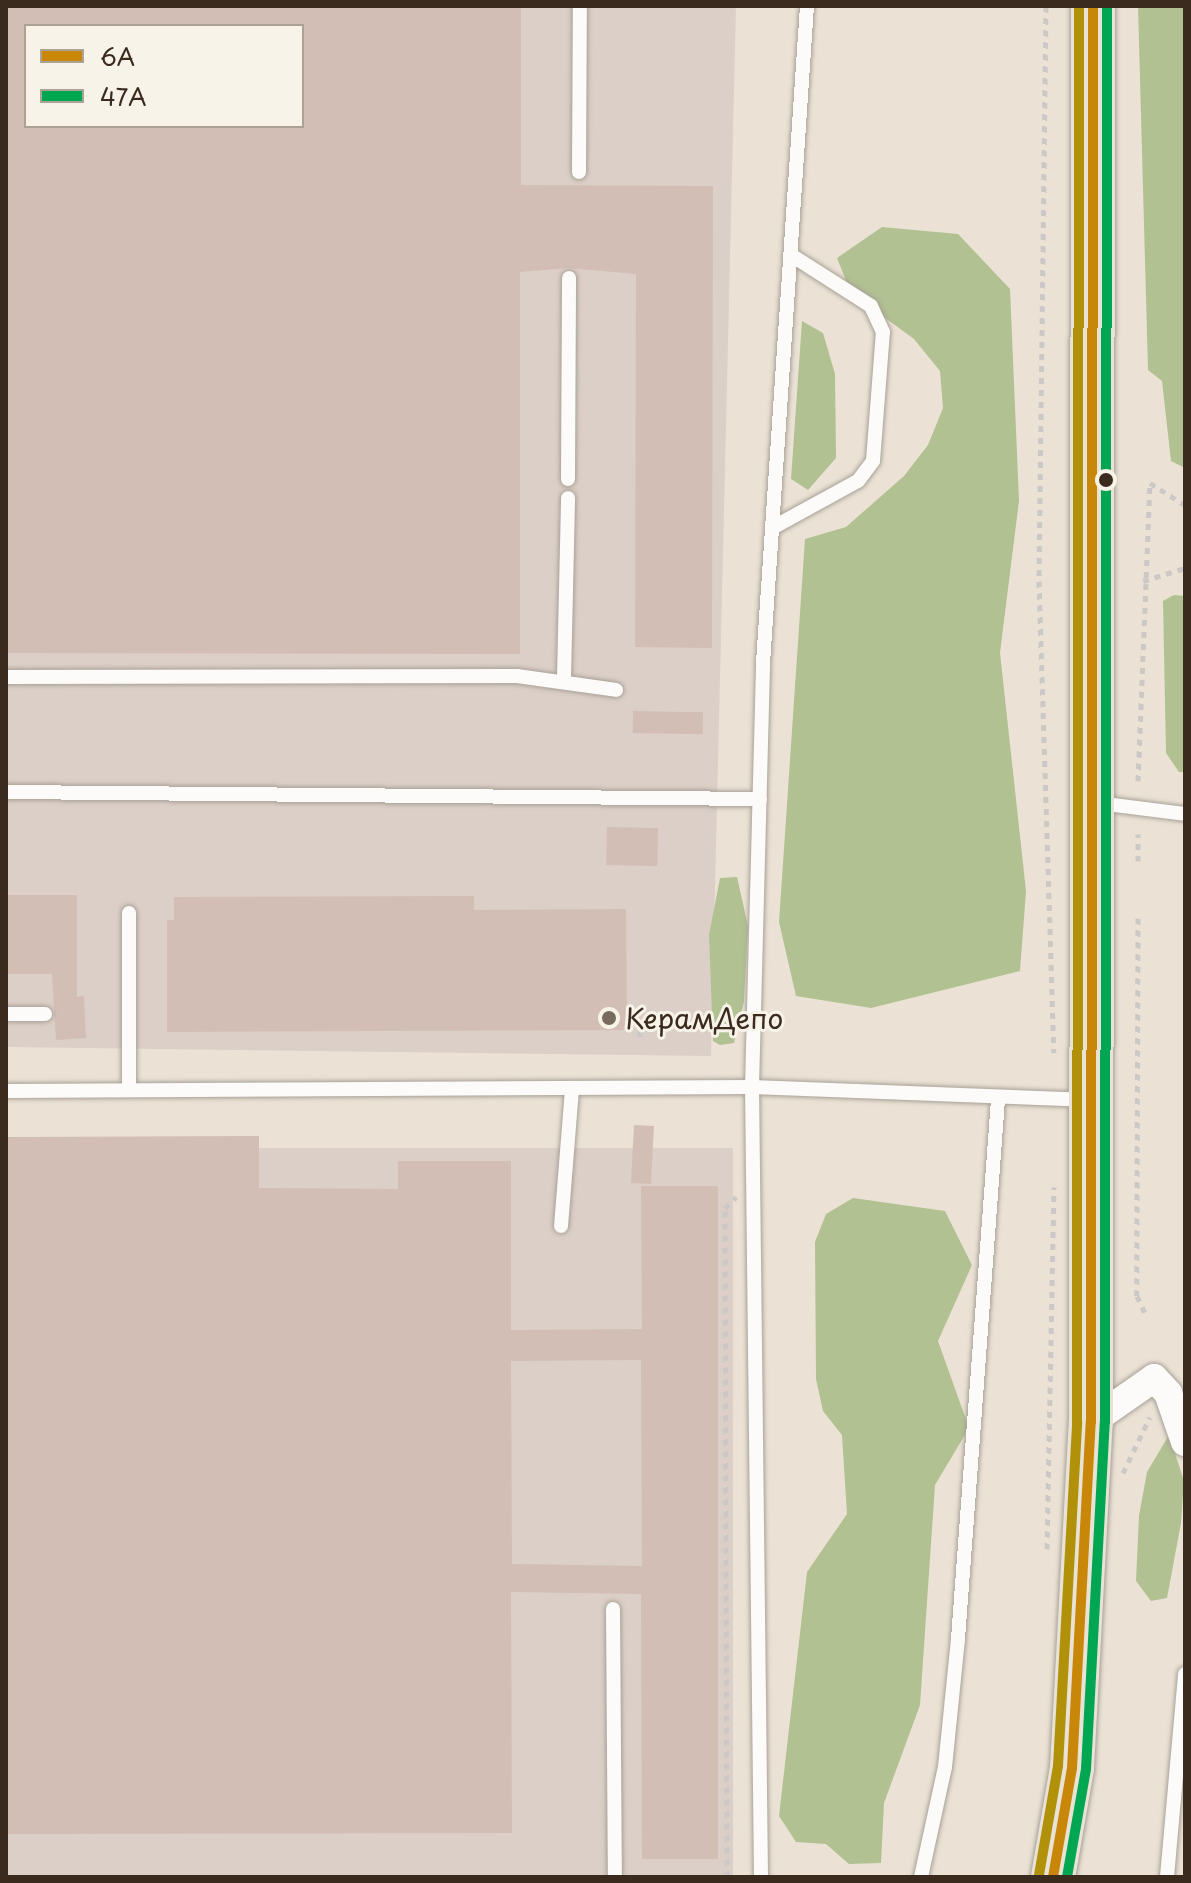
<!DOCTYPE html>
<html>
<head>
<meta charset="utf-8">
<style>
	body { margin:0 }
	#map { position:relative; width:1191px; height:1883px; overflow:hidden; background:#ebe2d5; font-family:"Playpen Sans",sans-serif }
	div>[style] { position:absolute }
	[style*='--x'] { left:calc(var(--x)*1px); top:calc(var(--y)*1px); width:calc(var(--w)*1px); rotate:calc(var(--a)*1deg) }
	.industrial>* { inset:0; background:#dccfc7; transform-origin:0 0 }
	.forest>* { inset:0; background:#b1c192 }
	.building>* { inset:0; background:#d2beb5; transform-origin:0 0 }
	.path>* { height:5px; margin-top:-2.5px; transform-origin:0; background:repeating-linear-gradient(90deg,#ccc8c5 0 6px,transparent 0 12px) }
	.roads { filter:drop-shadow(0 0 2px #a8a198) drop-shadow(0 0 2px #a8a198) }
	.service>* { height:14px; margin:-7px; padding:0 7px; transform-origin:7px; border-radius:7px; background:#fcfbf9 }
	.minor>* { height:28px; margin:-14px; padding:0 14px; transform-origin:14px; border-radius:14px; background:#fcfbf9 }
	.primary>* { height:44px; margin:-22px; padding:0 22px; transform-origin:22px; border-radius:22px; background:#e9e2d6 }
	.bus-1>* { height:10px; margin:-5px; padding:0 5px; transform-origin:5px; border-radius:5px; background:#c88708 }
	.bus-2>* { height:10px; margin:-5px; padding:0 5px; transform-origin:5px; border-radius:5px; background:#00a651 }
	.bus-3>* { height:10px; margin:-5px; padding:0 5px; transform-origin:5px; border-radius:5px; background:#b19109 }
	.dots>* { width:22px; height:22px; translate:-50% -50%; box-sizing:border-box; border:4px solid #f7f3e8; border-radius:50% }
	span { translate:-50% -50%; white-space:nowrap; text-align:center; line-height:1.15; -webkit-text-stroke:6px #f7f3e8; paint-order:stroke }
	.poi-label { font-size:28px; color:#3b2a1e }
	.left { translate:0 -50%; text-align:left }
	.frame { position:absolute; inset:0; border:8px solid #3b2a1e; pointer-events:none }
	.legend { position:absolute; left:24px; top:24px; width:280px; height:104px; box-sizing:border-box; background:#f7f3e8; border:2px solid #aca397; margin:0; padding:10px 14px; list-style:none; font-size:24px; color:#3b2a1e }
	.legend li { display:flex; align-items:center; gap:16px; height:40px }
	.legend b { width:40px; border:2px solid #aca397 }
</style>
</head>
<body>
<div id="map">
	<div class="industrial">
		<div style="clip-path:polygon(evenodd,6px 6px,736px 6px,711px 1056px,6px 1047px,6px 6px,26px 26px,302px 26px,302px 126px,26px 126px,26px 26px)"></div>
		<div style="left:733px;top:1148px;width:729px;height:727px;rotate:90deg"></div>
	</div>
	<div class="forest">
		<div style="clip-path:polygon(1138px 6px,1185px 6px,1185px 468px,1171px 461px,1162px 381px,1148px 370px)"></div>
		<div style="clip-path:polygon(882px 227px,958px 234px,1010px 289px,1019px 501px,1000px 653px,1026px 891px,1020px 971px,871px 1008px,796px 996px,779px 922px,805px 539px,846px 527px,904px 476px,928px 445px,943px 408px,940px 371px,914px 339px,851px 293px,837px 258px)"></div>
		<div style="clip-path:polygon(802px 321px,823px 333px,835px 374px,836px 458px,808px 490px,791px 479px)"></div>
		<div style="clip-path:polygon(1174px 595px,1185px 596px,1185px 772px,1179px 772px,1166px 753px,1163px 601px)"></div>
		<div style="clip-path:polygon(737px 877px,748px 926px,744px 1001px,734px 1043px,720px 1045px,713px 1041px,709px 935px,720px 878px)"></div>
		<div style="clip-path:polygon(853px 1198px,945px 1211px,972px 1265px,938px 1341px,969px 1428px,935px 1485px,920px 1705px,884px 1803px,881px 1863px,849px 1864px,826px 1844px,796px 1842px,779px 1816px,807px 1572px,847px 1514px,842px 1435px,823px 1411px,816px 1379px,815px 1242px,826px 1214px)"></div>
		<div style="clip-path:polygon(1169px 1435px,1184px 1481px,1181px 1523px,1167px 1598px,1151px 1601px,1136px 1581px,1139px 1516px,1147px 1472px)"></div>
	</div>
	<div class="building">
		<div style="clip-path:polygon(evenodd,6px 6px,521px 6px,521px 185px,713px 186px,712px 648px,635px 647px,636px 274px,568px 268px,520px 272px,520px 654px,6px 653px,6px 6px,26px 26px,302px 26px,302px 126px,26px 126px,26px 26px)"></div>
		<div style="left:633px;top:711px;width:70px;height:22px;rotate:1deg"></div>
		<div style="left:607px;top:827px;width:51px;height:38px;rotate:1deg"></div>
		<div style="clip-path:polygon(6px 895px,77px 895px,77px 997px,84px 996px,86px 1038px,56px 1040px,52px 974px,6px 974px)"></div>
		<div style="clip-path:polygon(474px 896px,474px 910px,626px 909px,627px 1030px,167px 1032px,167px 920px,174px 920px,174px 897px)"></div>
		<div style="left:634px;top:1125px;width:20px;height:58px;rotate:3deg"></div>
		<div style="clip-path:polygon(evenodd,259px 1136px,259px 1188px,398px 1189px,398px 1161px,511px 1161px,511px 1330px,642px 1329px,641px 1186px,718px 1186px,718px 1859px,642px 1859px,641px 1594px,511px 1592px,512px 1833px,6px 1834px,6px 1137px,259px 1136px,641px 1360px,642px 1566px,512px 1564px,511px 1361px,641px 1360px)"></div>
	</div>
	<div class="path">
		<div style="--x:1046;--y:6;--w:575;--a:90.7"></div>
		<div style="--x:1039;--y:581;--w:472;--a:88.2"></div>
		<div style="--x:1143;--y:581;--w:44;--a:-17.2"></div>
		<div style="--x:1138;--y:781;--w:298;--a:-87.7"></div>
		<div style="--x:1150;--y:483;--w:41;--a:32.2"></div>
		<div style="--x:1138;--y:861;--w:27;--a:-90"></div>
		<div style="--x:1138;--y:918;--w:378;--a:90.2"></div>
		<div style="--x:1137;--y:1296;--w:19;--a:65"></div>
		<div style="--x:627;--y:1018;--w:13;--a:4"></div>
		<div style="--x:640;--y:1019;--w:23;--a:90"></div>
		<div style="--x:1123;--y:1473;--w:62;--a:-64.3"></div>
		<div style="--x:1047;--y:1549;--w:362;--a:-88.9"></div>
		<div style="--x:727;--y:1877;--w:669;--a:-90.17"></div>
		<div style="--x:725;--y:1208;--w:16;--a:-45"></div>
	</div>
	<div class="roads">
		<div class="service">
			<div style="--x:579;--y:172;--w:166;--a:-89.7"></div>
			<div style="--x:568;--y:479;--w:201;--a:-89.7"></div>
			<div style="--x:772;--y:528;--w:98;--a:-28.7"></div>
			<div style="--x:858;--y:481;--w:25;--a:-53"></div>
			<div style="--x:873;--y:461;--w:129;--a:-85.6"></div>
			<div style="--x:883;--y:332;--w:29;--a:-115"></div>
			<div style="--x:871;--y:306;--w:95;--a:-147.5"></div>
			<div style="--x:6;--y:677;--w:511;--a:-0.11"></div>
			<div style="--x:517;--y:676;--w:100;--a:8"></div>
			<div style="--x:564;--y:678;--w:180;--a:-88.7"></div>
			<div style="--x:6;--y:792;--w:754;--a:0.53"></div>
			<div style="--x:1098;--y:803;--w:88;--a:7.2"></div>
			<div style="--x:129;--y:913;--w:177;--a:90"></div>
			<div style="--x:6;--y:1014;--w:39;--a:0"></div>
			<div style="--x:6;--y:1091;--w:746;--a:-0.31"></div>
			<div style="--x:752;--y:1087;--w:333;--a:2.2"></div>
			<div style="--x:561;--y:1226;--w:138;--a:-85.4"></div>
			<div style="--x:613;--y:1609;--w:268;--a:89.6"></div>
			<div style="--x:761;--y:1877;--w:790;--a:-90.65"></div>
			<div style="--x:752;--y:1087;--w:424;--a:-88.5"></div>
			<div style="--x:763;--y:663;--w:658;--a:-86.17"></div>
			<div style="--x:921;--y:1877;--w:113;--a:-77.7"></div>
			<div style="--x:945;--y:1767;--w:129;--a:-84.2"></div>
			<div style="--x:958;--y:1639;--w:540;--a:-85.76"></div>
			<div style="--x:1167;--y:1877;--w:204;--a:-84.9"></div>
		</div>
		<div class="minor">
			<div style="--x:1091;--y:1422;--w:77;--a:-34.9"></div>
			<div style="--x:1154;--y:1378;--w:21;--a:47"></div>
			<div style="--x:1168;--y:1393;--w:52;--a:70.9"></div>
		</div>
		<div class="primary">
			<div style="--x:1053;--y:1877;--w:111;--a:-80.1"></div>
			<div style="--x:1072;--y:1768;--w:347;--a:-86.9"></div>
			<div style="--x:1091;--y:1422;--w:1416;--a:-89.92"></div>
		</div>
	</div>
	<div class="bus-1">
		<div style="--x:1053;--y:1877;--w:111;--a:-80.1"></div>
		<div style="--x:1072;--y:1768;--w:347;--a:-86.9"></div>
		<div style="--x:1091;--y:1422;--w:1416;--a:-89.92"></div>
	</div>
	<div class="bus-2">
		<div style="--x:1067;--y:1877;--w:110;--a:-80"></div>
		<div style="--x:1086;--y:1769;--w:348;--a:-86.9"></div>
		<div style="--x:1105;--y:1422;--w:1416;--a:-89.92"></div>
	</div>
	<div class="bus-3">
		<div style="--x:1039;--y:1875;--w:111;--a:-80.1"></div>
		<div style="--x:1058;--y:1766;--w:345;--a:-86.8"></div>
		<div style="--x:1077;--y:1422;--w:1416;--a:-89.92"></div>
	</div>
	<div class="dots">
		<div style="left:1106px;top:480px;background:#3b2a1e"></div>
		<div style="left:609px;top:1018px;background:#796a5e"></div>
	</div>
	<div class="poi-label">
		<span class="left" style="left:625px;top:1018px">КерамДепо</span>
	</div>
	<div class="frame"></div>
	<ul class="legend">
	<li><b style="height:10px;background:#c88708"></b>6А</li>
	<li><b style="height:10px;background:#00a651"></b>47А</li>
	</ul>
</div>
</body>
</html>
